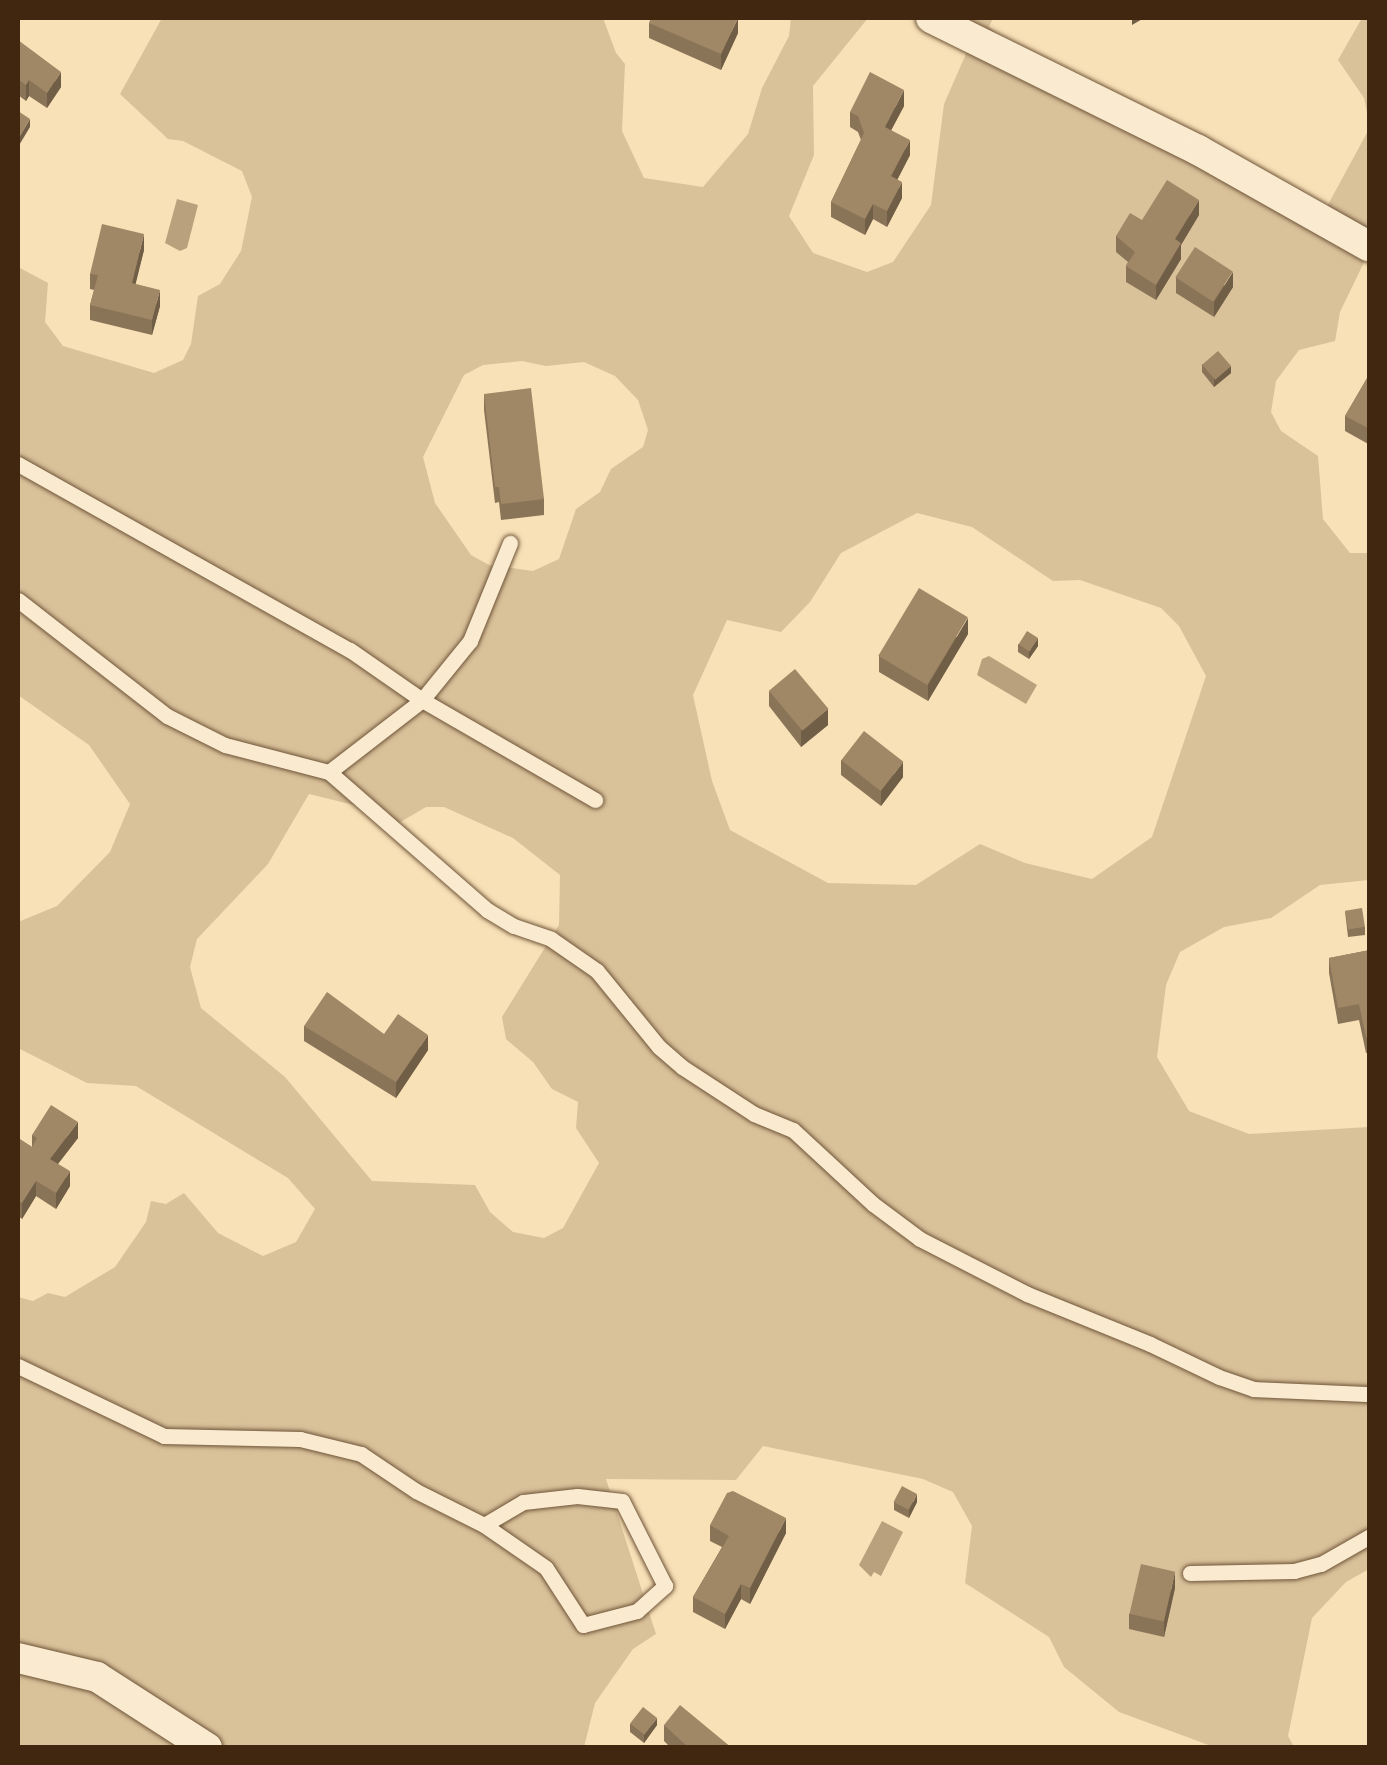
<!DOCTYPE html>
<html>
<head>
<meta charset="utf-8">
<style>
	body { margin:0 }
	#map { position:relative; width:1387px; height:1765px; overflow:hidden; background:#f8e0b7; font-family:"IM FELL Great Primer",serif }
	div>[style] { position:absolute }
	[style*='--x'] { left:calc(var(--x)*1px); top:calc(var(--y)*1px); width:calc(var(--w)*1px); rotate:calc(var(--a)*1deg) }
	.green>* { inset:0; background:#d9c19a }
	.water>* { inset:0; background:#baa17e }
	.roads { filter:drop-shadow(0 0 2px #6f5539) drop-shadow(0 0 2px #6f5539) }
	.lane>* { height:15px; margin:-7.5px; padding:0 7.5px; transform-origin:7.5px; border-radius:7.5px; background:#faebd0 }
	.street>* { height:30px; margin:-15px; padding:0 15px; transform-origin:15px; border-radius:15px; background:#faebd0 }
	.wall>* { inset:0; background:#8a7458 }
	.shaded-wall>* { inset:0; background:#705e47 }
	.building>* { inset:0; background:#a08766; transform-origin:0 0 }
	span { translate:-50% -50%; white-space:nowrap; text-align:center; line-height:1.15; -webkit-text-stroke:9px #faebd0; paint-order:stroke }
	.frame { position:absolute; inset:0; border:20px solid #41270f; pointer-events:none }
</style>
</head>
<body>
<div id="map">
	<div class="green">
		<div style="clip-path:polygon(evenodd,162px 18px,603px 18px,616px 53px,625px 64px,622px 131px,644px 178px,703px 187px,748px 134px,762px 88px,789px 36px,791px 18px,868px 18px,813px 86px,814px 155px,789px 216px,813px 253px,867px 272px,893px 262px,931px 205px,944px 104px,976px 31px,974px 22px,965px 18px,993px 18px,989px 27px,1001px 37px,1324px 212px,1369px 129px,1369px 252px,1340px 312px,1335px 341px,1299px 350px,1276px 381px,1271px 412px,1281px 431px,1318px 456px,1323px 519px,1350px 553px,1369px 553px,1369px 880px,1320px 885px,1271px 918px,1224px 927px,1180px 952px,1166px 985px,1157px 1057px,1189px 1111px,1249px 1134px,1369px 1127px,1369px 1569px,1346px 1582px,1312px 1618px,1288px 1736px,1294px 1747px,1214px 1747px,1119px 1712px,1064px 1667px,1049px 1637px,965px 1583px,972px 1526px,953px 1492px,923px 1479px,763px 1446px,736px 1480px,606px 1479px,656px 1634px,633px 1649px,595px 1703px,584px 1747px,18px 1747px,18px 1297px,33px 1301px,48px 1293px,65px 1297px,115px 1267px,146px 1222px,151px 1201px,166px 1204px,184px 1193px,218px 1233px,263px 1256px,296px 1242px,315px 1209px,288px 1178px,136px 1086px,87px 1083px,18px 1048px,18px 922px,57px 906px,110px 852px,130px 804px,89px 745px,18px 695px,18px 267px,48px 283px,45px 322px,63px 346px,154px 373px,183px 360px,191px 344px,198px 296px,220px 284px,241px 251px,252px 197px,242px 171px,183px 141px,168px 139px,120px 94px,162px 18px,522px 361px,546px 366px,584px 362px,615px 376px,638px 400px,648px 430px,643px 447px,611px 469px,600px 492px,576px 509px,559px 559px,533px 571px,489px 565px,471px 555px,435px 503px,423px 457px,464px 375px,483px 365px,522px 361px,162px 18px,917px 513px,972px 527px,1053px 581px,1080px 580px,1161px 608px,1179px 626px,1206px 676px,1152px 837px,1092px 879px,1025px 863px,980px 844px,916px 885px,828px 883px,730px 830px,712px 781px,693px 695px,727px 620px,781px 632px,810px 602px,841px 553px,917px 513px,162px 18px,309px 794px,366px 808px,397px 824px,426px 807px,444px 807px,513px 838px,560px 875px,559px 925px,502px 1017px,506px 1039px,533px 1062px,552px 1089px,578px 1102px,576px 1128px,599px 1163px,563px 1228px,544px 1238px,513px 1232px,490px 1212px,475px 1185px,372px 1181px,285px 1077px,201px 1008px,190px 967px,197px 939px,268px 864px,309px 794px)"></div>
		<div style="clip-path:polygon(1362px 18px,1369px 18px,1369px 122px,1364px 98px,1338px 60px)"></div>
	</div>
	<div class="water">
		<div style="clip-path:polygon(177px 199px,198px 205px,187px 248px,180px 251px,165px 243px)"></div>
		<div style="clip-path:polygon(989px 656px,1037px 685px,1026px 704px,977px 675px,982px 659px)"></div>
		<div style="clip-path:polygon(882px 1521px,903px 1532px,881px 1576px,874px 1572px,871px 1577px,859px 1565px)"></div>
	</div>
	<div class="roads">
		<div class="lane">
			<div style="--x:18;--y:464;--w:381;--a:29.3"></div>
			<div style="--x:350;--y:650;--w:88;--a:34.8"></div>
			<div style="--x:422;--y:700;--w:200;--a:30"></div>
			<div style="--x:18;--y:600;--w:189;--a:37.9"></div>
			<div style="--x:167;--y:716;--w:65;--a:26.6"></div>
			<div style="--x:225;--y:745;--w:107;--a:14.6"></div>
			<div style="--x:329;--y:772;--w:210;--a:41.1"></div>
			<div style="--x:487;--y:910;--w:31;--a:31"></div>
			<div style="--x:514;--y:926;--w:39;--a:19"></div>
			<div style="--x:551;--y:939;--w:56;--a:34.8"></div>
			<div style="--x:597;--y:971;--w:98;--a:50.8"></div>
			<div style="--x:659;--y:1047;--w:30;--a:41"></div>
			<div style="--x:682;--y:1067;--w:86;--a:33.1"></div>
			<div style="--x:754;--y:1114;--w:42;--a:22.3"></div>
			<div style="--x:793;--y:1130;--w:109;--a:42.8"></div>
			<div style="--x:873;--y:1204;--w:59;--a:36.7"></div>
			<div style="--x:920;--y:1239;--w:120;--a:27.2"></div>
			<div style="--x:1027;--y:1294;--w:133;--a:22.1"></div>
			<div style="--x:1150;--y:1344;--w:76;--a:25.6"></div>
			<div style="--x:1219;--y:1377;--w:37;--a:19"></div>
			<div style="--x:1254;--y:1389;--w:116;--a:2.5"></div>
			<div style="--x:329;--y:772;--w:118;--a:-37.7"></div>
			<div style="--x:422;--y:700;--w:76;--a:-50.9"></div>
			<div style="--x:470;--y:641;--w:106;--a:-67.8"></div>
			<div style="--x:18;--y:1366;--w:162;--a:25.6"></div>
			<div style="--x:164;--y:1436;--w:136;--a:1.3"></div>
			<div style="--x:300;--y:1439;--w:63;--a:13.8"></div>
			<div style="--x:361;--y:1454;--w:66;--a:33.9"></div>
			<div style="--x:416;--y:1491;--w:76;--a:26.6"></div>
			<div style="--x:484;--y:1525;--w:75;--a:34.7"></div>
			<div style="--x:546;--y:1568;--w:68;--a:57"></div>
			<div style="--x:583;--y:1625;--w:56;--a:-14.5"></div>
			<div style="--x:637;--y:1611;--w:38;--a:-42"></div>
			<div style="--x:665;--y:1586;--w:95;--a:-116.8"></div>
			<div style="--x:622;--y:1501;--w:45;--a:-173.7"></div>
			<div style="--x:577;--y:1496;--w:54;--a:173.7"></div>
			<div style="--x:523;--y:1502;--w:45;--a:149.5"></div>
			<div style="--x:1190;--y:1573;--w:104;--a:-1.1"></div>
			<div style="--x:1294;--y:1571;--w:28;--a:-15"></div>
			<div style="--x:1321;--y:1564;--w:56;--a:-29.7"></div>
		</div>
		<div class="street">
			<div style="--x:931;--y:18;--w:298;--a:26.3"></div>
			<div style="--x:1198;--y:150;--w:197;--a:29.4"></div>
			<div style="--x:18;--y:1658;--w:81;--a:13.5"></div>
			<div style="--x:97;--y:1677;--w:131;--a:32.8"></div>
		</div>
	</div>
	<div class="wall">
		<div style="clip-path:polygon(649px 23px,738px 33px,721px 70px,649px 38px)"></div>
		<div style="clip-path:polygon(18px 40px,61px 87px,47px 108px,29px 96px,26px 101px,18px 95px)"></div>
		<div style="clip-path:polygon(904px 106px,891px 130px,910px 155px,897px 180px,902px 198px,887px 227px,873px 219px,865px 235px,831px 217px,831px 202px,861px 140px,858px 132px,850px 127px,850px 112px)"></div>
		<div style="clip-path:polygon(1199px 215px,1181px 245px,1181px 259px,1156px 300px,1126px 282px,1126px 266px,1128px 262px,1116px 252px,1116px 236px,1142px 220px)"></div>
		<div style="clip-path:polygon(144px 250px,135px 284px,160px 306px,152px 335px,90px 320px,90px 305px,94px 290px,90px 289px,90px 274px)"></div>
		<div style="clip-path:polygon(1176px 277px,1233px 287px,1214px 317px,1176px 293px)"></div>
		<div style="clip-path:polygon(1202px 364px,1231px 373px,1214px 387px,1202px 372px)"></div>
		<div style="clip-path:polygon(1370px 373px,1370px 445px,1345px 431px,1345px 416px)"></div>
		<div style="clip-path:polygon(484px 394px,544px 499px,544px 515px,501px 520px,499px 502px,495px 503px,484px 410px)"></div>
		<div style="clip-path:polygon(968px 634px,928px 701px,879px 672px,879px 656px)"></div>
		<div style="clip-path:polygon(1018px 644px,1038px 646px,1029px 659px,1018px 652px)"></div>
		<div style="clip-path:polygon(769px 691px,828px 725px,801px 747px,769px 706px)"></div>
		<div style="clip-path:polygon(841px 760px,903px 777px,881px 806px,841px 775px)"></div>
		<div style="clip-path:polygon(1345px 911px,1365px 927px,1365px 935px,1348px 937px)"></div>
		<div style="clip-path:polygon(1370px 950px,1370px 1052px,1366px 1053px,1359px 1020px,1338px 1024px,1329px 973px,1329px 958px)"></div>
		<div style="clip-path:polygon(304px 1026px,384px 1034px,428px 1050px,396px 1098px,304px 1041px)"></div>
		<div style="clip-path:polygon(32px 1135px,78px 1138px,58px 1164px,70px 1186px,56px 1209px,36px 1196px,22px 1219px,18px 1216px,18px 1138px,32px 1147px)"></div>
		<div style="clip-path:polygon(894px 1502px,917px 1502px,909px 1518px,894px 1510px)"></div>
		<div style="clip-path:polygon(710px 1525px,786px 1533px,750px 1604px,741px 1599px,725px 1629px,693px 1612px,693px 1597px,722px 1547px,710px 1541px)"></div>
		<div style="clip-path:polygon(1175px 1588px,1164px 1637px,1129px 1629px,1129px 1614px)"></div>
		<div style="clip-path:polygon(630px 1724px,657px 1725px,644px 1743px,630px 1732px)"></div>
		<div style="clip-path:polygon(664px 1725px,732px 1748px,671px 1748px,664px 1741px)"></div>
	</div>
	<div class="shaded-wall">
		<div style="clip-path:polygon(738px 18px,738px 33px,721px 70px,721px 54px)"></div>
		<div style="clip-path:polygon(1132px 18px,1144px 18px,1132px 25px)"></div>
		<div style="clip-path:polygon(61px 72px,61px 87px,47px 108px,47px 93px)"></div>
		<div style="clip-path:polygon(29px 80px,29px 96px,26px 101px,26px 85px)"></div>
		<div style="clip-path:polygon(904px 90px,904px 106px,885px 142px,885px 127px)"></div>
		<div style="clip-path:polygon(30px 119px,30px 127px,18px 147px,18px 139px)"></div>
		<div style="clip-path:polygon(910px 140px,910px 155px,891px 192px,891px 176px)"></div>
		<div style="clip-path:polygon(902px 182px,902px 198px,887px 227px,887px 211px)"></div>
		<div style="clip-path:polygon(1199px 200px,1199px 215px,1181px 245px,1181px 259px,1156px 300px,1156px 285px,1175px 239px)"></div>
		<div style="clip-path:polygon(873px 204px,873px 219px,865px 235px,865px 219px)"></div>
		<div style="clip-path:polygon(144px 234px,144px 250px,132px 299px,132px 283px)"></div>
		<div style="clip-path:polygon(1233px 272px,1233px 287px,1214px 317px,1214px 302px)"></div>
		<div style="clip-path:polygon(160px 290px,160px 306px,152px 335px,152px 320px)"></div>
		<div style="clip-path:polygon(1231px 366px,1231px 373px,1214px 387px,1214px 379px)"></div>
		<div style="clip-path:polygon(968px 618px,968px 634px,928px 701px,928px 685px)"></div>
		<div style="clip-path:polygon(1038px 638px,1038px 646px,1029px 659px,1029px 651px)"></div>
		<div style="clip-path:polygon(828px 709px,828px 725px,801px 747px,801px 731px)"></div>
		<div style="clip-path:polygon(903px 762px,903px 777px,881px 806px,881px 791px)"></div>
		<div style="clip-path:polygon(428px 1035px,428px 1050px,396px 1098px,396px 1082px)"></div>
		<div style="clip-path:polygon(78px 1122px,78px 1138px,50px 1174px,50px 1159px)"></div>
		<div style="clip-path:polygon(70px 1171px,70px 1186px,56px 1209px,56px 1193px)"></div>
		<div style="clip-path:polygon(36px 1181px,36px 1196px,22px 1219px,22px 1203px)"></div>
		<div style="clip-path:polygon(917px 1494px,917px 1502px,909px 1518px,909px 1510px)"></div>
		<div style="clip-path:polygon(786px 1518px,786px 1533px,750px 1604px,750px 1588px)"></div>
		<div style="clip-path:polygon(1175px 1572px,1175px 1588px,1164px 1637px,1164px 1622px)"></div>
		<div style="clip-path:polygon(741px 1584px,741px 1599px,725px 1629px,725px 1614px)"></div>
		<div style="clip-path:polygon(657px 1718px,657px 1725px,644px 1743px,644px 1735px)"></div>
	</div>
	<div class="building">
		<div style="clip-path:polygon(651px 18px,738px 18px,721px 54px,649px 23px)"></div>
		<div style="clip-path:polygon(18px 40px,61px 72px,47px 93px,29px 80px,26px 85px,18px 79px)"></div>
		<div style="clip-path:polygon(870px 72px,904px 90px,885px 127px,910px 140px,891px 176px,902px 182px,887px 211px,873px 204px,865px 219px,831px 202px,864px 133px,858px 116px,850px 112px)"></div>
		<div style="clip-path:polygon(18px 111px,30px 119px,18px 139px)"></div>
		<div style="clip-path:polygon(1167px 180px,1199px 200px,1175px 239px,1181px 243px,1156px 285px,1126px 266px,1135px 252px,1116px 236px,1130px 213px,1142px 220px)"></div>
		<div style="clip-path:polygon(102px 224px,144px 234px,132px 283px,160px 290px,152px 320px,90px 305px,98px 275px,90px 274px)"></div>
		<div style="left:1195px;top:247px;width:45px;height:36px;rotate:33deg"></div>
		<div style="left:1218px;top:351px;width:20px;height:21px;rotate:49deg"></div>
		<div style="clip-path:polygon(1370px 373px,1370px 429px,1345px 416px)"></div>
		<div style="clip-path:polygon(531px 388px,544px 499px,501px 504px,499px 487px,495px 487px,484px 394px)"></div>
		<div style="left:919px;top:588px;width:57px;height:79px;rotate:31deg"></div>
		<div style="left:1027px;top:631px;width:13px;height:16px;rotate:32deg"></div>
		<div style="left:795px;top:669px;width:52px;height:34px;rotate:50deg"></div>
		<div style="left:864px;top:731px;width:50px;height:37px;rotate:38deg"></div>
		<div style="left:1362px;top:908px;width:19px;height:17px;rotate:81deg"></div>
		<div style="clip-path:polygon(1370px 950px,1370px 1037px,1366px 1037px,1359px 1004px,1338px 1008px,1329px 958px)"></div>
		<div style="clip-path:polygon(327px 992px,384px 1034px,398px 1014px,428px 1035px,396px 1082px,304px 1026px)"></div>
		<div style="clip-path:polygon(51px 1105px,78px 1122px,50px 1159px,70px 1171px,56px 1193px,36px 1181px,22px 1203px,18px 1200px,18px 1138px,32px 1147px,37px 1138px,32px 1135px)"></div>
		<div style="left:902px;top:1486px;width:17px;height:18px;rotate:28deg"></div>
		<div style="clip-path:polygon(733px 1491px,786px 1518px,750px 1588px,741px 1584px,725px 1614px,693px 1597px,729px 1536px,710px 1525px,727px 1493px)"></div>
		<div style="left:1141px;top:1564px;width:35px;height:51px;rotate:13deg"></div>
		<div style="clip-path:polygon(680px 1705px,732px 1748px,689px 1748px,664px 1725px)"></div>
		<div style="left:643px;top:1707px;width:18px;height:21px;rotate:38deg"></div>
	</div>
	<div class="frame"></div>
</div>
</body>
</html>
